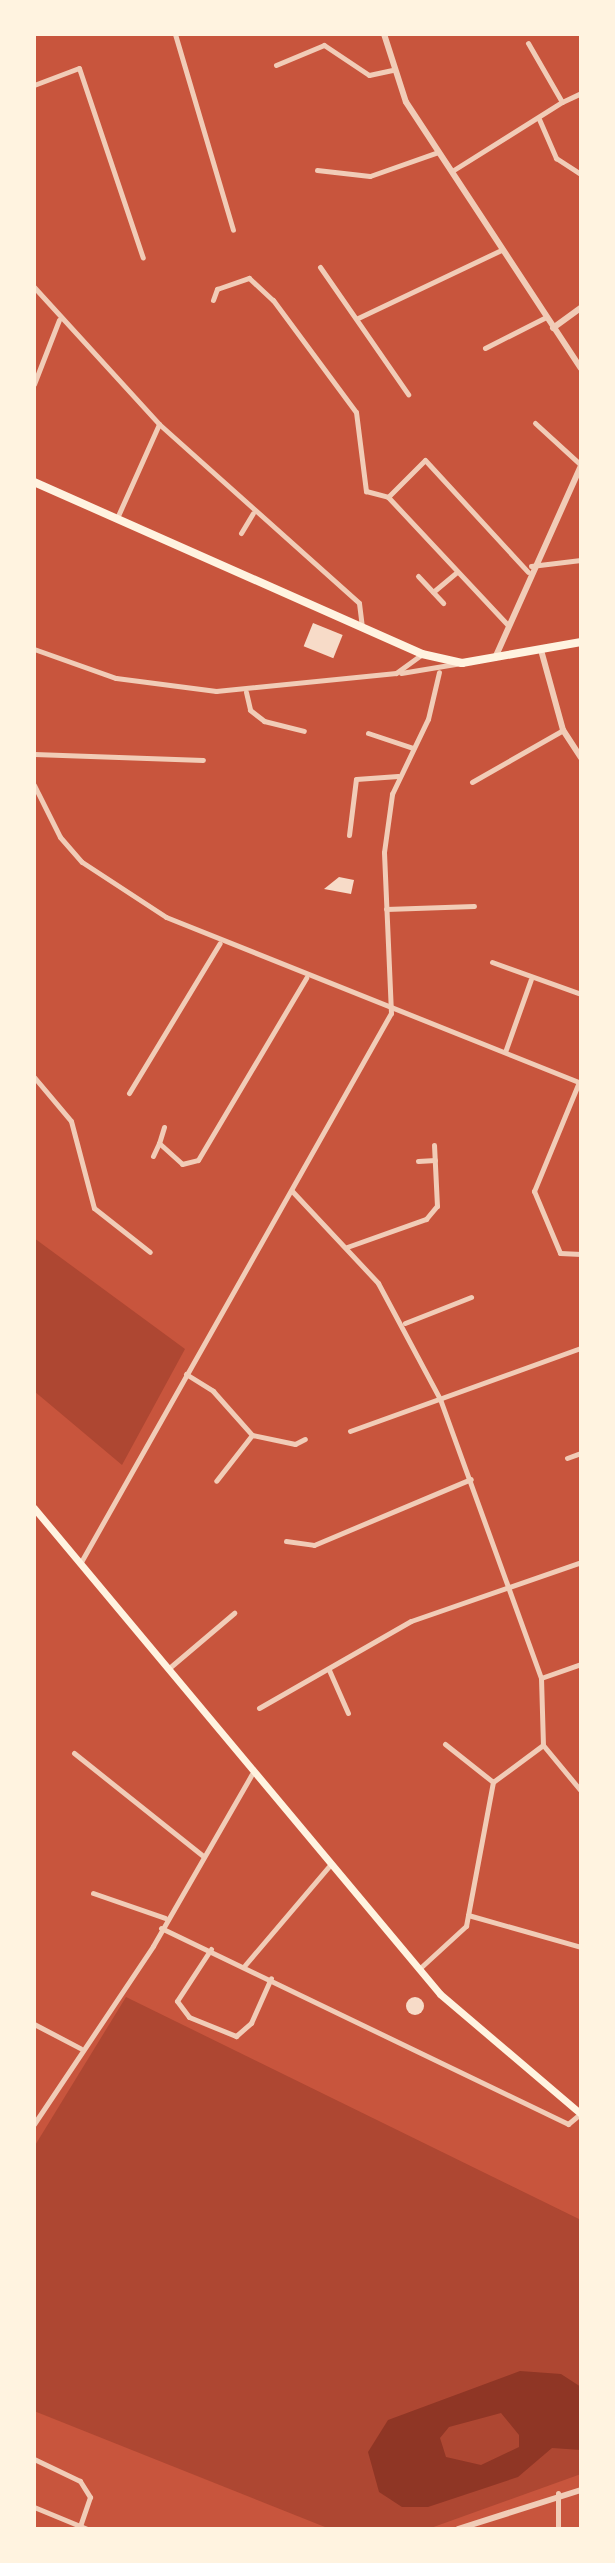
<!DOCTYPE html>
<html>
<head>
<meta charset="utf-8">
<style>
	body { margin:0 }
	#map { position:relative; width:615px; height:2563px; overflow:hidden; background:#c8553d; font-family:"Open Sans",sans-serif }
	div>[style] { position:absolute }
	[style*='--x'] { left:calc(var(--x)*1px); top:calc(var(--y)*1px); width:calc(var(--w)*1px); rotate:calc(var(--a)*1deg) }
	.green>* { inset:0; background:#ae4732 }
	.water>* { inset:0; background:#8f3625 }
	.building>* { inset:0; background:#f7dbc8; transform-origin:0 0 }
	.round { border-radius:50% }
	.minor>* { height:5px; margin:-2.5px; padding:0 2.5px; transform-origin:2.5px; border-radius:2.5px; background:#f1ccb7 }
	.tertiary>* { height:6px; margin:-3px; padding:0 3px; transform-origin:3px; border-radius:3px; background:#f1ccb7 }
	.secondary>* { height:7px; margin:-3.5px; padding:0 3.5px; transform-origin:3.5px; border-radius:3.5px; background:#fff3e0 }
	.primary>* { height:8px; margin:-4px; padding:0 4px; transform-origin:4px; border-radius:4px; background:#fff3e0 }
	span { translate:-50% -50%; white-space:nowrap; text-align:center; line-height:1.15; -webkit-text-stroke:6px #fff3e0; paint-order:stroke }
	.frame { position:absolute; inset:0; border:36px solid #fff3e0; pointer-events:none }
</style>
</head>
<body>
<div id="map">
	<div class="green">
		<div style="clip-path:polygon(34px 1238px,185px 1349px,122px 1465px,34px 1391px)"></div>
		<div style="clip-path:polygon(126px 1997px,581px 2220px,581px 2474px,428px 2529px,330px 2529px,34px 2411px,34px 2147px)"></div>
	</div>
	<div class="water">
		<div style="clip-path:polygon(evenodd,520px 2371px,561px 2374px,581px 2387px,581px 2450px,552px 2448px,518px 2477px,428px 2507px,402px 2507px,379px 2492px,368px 2452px,388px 2420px,520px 2371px,501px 2413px,519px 2435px,519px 2447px,481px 2465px,446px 2457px,440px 2438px,449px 2427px,501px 2413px)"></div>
	</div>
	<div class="building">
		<div style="left:313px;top:623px;width:32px;height:25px;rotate:22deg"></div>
		<div style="clip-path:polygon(339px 877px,354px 880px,351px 894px,324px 889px)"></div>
		<div class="round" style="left:406px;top:1997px;width:18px;height:18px"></div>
	</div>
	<div class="minor">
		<div style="--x:175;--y:34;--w:204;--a:73.5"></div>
		<div style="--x:276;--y:65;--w:52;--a:-22.6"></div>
		<div style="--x:324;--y:45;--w:54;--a:33.7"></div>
		<div style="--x:369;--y:75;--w:25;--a:-12"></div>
		<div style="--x:34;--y:85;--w:48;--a:-20.7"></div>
		<div style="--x:79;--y:68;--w:200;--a:71.4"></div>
		<div style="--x:562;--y:102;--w:21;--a:-25"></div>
		<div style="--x:539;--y:119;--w:43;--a:66.4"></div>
		<div style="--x:556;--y:158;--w:30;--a:33"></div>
		<div style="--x:317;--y:170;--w:53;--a:6.5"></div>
		<div style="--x:370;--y:176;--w:72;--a:-19.4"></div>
		<div style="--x:452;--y:171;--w:130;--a:-32.1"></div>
		<div style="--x:562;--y:102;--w:68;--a:-120"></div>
		<div style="--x:320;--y:267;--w:155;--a:55.3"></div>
		<div style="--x:34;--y:287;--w:185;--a:47.6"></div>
		<div style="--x:159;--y:424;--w:268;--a:41.8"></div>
		<div style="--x:359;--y:603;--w:25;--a:83"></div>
		<div style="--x:213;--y:300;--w:12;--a:-70"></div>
		<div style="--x:217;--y:289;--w:34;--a:-19"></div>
		<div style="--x:249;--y:278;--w:33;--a:43"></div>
		<div style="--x:273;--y:300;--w:139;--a:53.5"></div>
		<div style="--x:356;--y:412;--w:80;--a:82.8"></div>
		<div style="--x:366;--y:491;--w:23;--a:15"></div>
		<div style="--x:358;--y:318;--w:158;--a:-25.4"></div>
		<div style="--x:485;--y:348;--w:68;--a:-26.9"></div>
		<div style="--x:34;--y:384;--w:69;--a:-68.7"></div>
		<div style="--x:535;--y:423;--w:62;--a:42.4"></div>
		<div style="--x:388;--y:497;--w:52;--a:-45"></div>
		<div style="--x:425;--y:460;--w:152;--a:47.4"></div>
		<div style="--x:388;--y:497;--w:174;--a:46.9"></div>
		<div style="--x:117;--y:518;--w:103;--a:-65.9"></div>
		<div style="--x:241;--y:533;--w:23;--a:-59"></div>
		<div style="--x:531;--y:566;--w:50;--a:-6.8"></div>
		<div style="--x:418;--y:576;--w:37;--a:47"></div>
		<div style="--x:433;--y:592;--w:31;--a:-40"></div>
		<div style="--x:34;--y:649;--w:87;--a:19.5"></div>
		<div style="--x:116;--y:678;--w:101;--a:7.4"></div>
		<div style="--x:216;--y:691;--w:181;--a:-5.7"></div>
		<div style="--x:396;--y:673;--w:32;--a:-36"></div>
		<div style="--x:401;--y:673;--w:61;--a:-9.5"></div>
		<div style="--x:246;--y:692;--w:18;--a:77"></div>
		<div style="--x:250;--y:710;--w:18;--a:38"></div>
		<div style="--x:264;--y:721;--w:41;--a:14"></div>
		<div style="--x:368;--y:733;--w:47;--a:18.4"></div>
		<div style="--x:34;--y:754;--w:169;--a:2"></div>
		<div style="--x:472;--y:782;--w:105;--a:-29.7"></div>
		<div style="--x:34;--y:785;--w:58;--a:63.4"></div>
		<div style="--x:60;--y:837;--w:33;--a:49"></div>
		<div style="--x:82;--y:862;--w:100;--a:33.2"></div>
		<div style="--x:166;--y:917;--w:447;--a:21.8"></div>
		<div style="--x:349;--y:835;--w:56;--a:-82.9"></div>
		<div style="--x:356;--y:779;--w:42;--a:-4.1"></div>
		<div style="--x:386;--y:909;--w:88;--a:-2"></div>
		<div style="--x:492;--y:962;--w:95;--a:19.8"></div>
		<div style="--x:505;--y:1052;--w:77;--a:-70.4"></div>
		<div style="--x:34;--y:1077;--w:57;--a:49.9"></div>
		<div style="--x:71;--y:1121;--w:90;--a:75.2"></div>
		<div style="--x:94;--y:1208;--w:71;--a:38.2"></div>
		<div style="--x:579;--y:1082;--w:118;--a:112.4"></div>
		<div style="--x:534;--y:1191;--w:67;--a:67.2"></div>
		<div style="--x:560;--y:1253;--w:21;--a:3"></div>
		<div style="--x:129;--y:1093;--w:175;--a:-58.8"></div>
		<div style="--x:164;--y:1127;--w:17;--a:107"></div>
		<div style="--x:159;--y:1143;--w:31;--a:42"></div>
		<div style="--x:182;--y:1164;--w:16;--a:-14"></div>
		<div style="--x:198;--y:1160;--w:212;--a:-59.3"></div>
		<div style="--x:153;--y:1156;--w:14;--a:-65"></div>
		<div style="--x:418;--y:1161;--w:17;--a:-3"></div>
		<div style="--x:292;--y:1191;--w:126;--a:46.9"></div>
		<div style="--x:378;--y:1283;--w:132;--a:61.9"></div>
		<div style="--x:440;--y:1399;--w:297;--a:70.1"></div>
		<div style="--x:541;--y:1678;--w:67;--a:88.3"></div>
		<div style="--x:347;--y:1247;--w:84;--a:-19.5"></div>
		<div style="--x:426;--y:1219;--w:17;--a:-50"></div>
		<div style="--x:437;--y:1206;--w:61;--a:-92.8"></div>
		<div style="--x:405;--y:1323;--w:71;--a:-21.5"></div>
		<div style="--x:186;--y:1374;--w:32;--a:32"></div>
		<div style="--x:213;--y:1391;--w:59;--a:48.4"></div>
		<div style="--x:252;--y:1435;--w:58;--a:128"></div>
		<div style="--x:350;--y:1431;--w:245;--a:-19.8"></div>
		<div style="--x:252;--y:1435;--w:44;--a:11.8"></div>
		<div style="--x:295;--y:1444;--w:11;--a:-27"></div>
		<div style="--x:567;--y:1458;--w:15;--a:-20"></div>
		<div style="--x:286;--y:1541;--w:28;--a:8"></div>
		<div style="--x:314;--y:1545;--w:170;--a:-22.8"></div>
		<div style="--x:81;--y:1562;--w:630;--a:-60.55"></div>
		<div style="--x:391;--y:1013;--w:161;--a:-92.5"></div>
		<div style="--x:384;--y:852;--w:59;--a:-82.1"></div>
		<div style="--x:392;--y:794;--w:83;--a:-64.4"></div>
		<div style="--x:428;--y:719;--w:48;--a:-76.8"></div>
		<div style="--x:168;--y:1669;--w:87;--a:-40.3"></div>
		<div style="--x:329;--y:1670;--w:47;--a:66.2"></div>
		<div style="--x:541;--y:1678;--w:42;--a:-19.3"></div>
		<div style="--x:259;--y:1708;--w:175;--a:-29.8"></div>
		<div style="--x:411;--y:1621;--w:180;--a:-19.1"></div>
		<div style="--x:445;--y:1744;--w:61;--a:38.4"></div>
		<div style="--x:543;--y:1745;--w:60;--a:50.4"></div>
		<div style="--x:74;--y:1753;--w:164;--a:38.6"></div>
		<div style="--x:93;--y:1893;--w:76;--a:19.1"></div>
		<div style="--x:468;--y:1915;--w:117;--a:15.8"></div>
		<div style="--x:161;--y:1928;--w:452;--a:25.7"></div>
		<div style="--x:568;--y:2124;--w:16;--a:-40"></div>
		<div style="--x:211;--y:1949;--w:62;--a:123.2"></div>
		<div style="--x:177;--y:2001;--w:20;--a:53"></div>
		<div style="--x:189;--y:2017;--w:51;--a:22"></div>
		<div style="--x:236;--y:2036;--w:20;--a:-41"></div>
		<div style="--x:251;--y:2023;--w:49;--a:-66"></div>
		<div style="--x:245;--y:1965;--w:133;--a:-49.6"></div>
		<div style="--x:419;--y:1969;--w:64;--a:-42.5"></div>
		<div style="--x:466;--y:1926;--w:147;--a:-79.4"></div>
		<div style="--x:493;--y:1782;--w:62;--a:-36.5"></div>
		<div style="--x:34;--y:2024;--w:52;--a:27.6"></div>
		<div style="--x:34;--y:2124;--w:214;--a:-56.2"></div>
		<div style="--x:153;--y:1946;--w:198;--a:-60.1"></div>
		<div style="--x:34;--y:2459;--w:51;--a:25.6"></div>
		<div style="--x:80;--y:2481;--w:19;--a:58"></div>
		<div style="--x:90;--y:2497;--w:31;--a:109"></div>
		<div style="--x:558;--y:2493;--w:36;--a:90"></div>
		<div style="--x:34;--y:2507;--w:57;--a:22.5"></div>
	</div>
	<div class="tertiary">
		<div style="--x:384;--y:34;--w:71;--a:72.1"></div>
		<div style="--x:406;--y:102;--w:318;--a:56.7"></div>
		<div style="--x:553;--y:328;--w:34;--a:-36"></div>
		<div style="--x:541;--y:650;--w:83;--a:74.6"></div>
		<div style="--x:563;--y:730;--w:33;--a:57"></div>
		<div style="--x:495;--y:658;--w:210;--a:-65.9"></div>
		<div style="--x:458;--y:2529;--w:129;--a:-17.6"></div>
	</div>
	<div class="secondary">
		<div style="--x:34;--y:1508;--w:633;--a:50.12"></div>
		<div style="--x:440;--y:1994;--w:185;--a:40.4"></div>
	</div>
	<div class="primary">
		<div style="--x:34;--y:482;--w:424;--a:23.9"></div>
		<div style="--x:422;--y:654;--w:41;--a:12.7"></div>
		<div style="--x:462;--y:663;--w:121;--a:-10"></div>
	</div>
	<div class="frame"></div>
</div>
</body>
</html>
